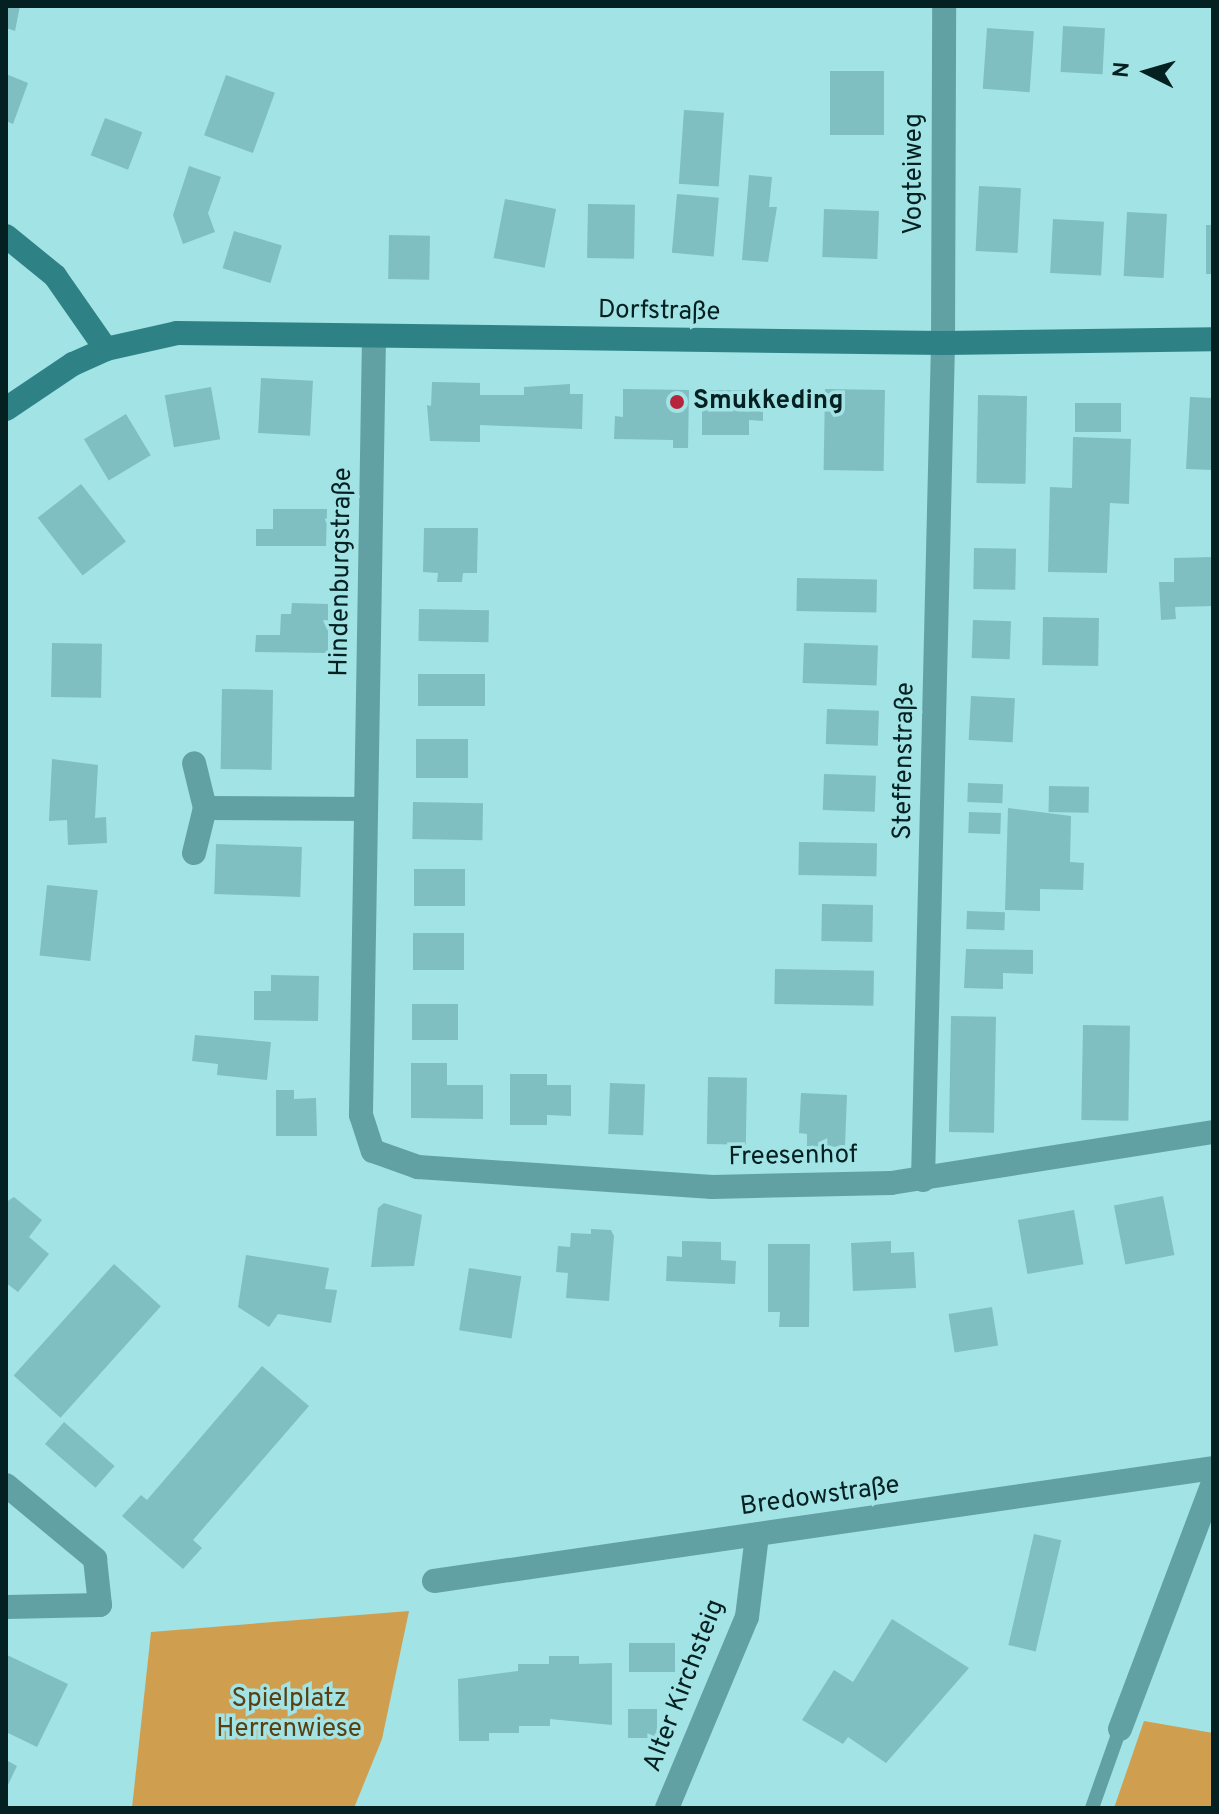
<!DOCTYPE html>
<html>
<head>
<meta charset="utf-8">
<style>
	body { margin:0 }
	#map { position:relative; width:1219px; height:1814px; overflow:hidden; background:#a2e3e5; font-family:Overpass,sans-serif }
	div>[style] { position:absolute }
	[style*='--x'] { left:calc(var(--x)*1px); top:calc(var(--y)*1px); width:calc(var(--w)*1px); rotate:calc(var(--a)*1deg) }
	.green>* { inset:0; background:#cf9f4f }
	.building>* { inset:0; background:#7fbfc1; transform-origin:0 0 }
	.lane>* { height:14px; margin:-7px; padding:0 7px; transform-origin:7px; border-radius:7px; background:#61a1a3 }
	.street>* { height:24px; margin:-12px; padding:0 12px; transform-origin:12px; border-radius:12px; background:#61a1a3 }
	.secondary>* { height:24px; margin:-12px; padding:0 12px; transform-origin:12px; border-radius:12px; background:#2e8285 }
	.dots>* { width:22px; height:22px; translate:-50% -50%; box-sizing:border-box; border:4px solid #a2e3e5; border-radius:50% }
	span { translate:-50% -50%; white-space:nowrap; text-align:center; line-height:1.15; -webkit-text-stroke:7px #a2e3e5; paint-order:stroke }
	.street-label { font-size:26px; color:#052021 }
	.poi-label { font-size:26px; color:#052021; font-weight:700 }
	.left { translate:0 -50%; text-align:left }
	.park-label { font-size:26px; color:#593f11 }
	.frame { position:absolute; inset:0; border:8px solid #052021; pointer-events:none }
	.north { position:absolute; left:1107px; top:32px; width:80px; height:80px; -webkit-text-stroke:6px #a2e3e5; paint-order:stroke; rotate:275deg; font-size:22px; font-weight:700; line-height:32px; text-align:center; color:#052021 }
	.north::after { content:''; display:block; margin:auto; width:28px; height:36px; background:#052021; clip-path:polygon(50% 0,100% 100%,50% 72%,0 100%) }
</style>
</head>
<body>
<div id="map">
	<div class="green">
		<div style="clip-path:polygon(409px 1611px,382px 1739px,354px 1808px,132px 1808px,151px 1632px)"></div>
		<div style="clip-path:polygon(1144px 1721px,1213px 1733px,1213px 1808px,1114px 1808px)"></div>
	</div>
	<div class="building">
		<div style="clip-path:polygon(6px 6px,20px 6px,15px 31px,6px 28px)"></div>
		<div style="left:1063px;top:26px;width:42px;height:46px;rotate:3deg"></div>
		<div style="left:987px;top:28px;width:47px;height:61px;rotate:4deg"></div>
		<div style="left:830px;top:71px;width:54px;height:64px"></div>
		<div style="clip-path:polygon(6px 74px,28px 83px,13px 124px,6px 121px)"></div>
		<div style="left:226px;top:75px;width:52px;height:64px;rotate:20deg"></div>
		<div style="left:684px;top:110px;width:40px;height:74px;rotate:4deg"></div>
		<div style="left:105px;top:118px;width:40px;height:40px;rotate:21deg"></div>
		<div style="clip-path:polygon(189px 166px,221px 177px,208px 213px,215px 232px,183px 244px,173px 215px)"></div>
		<div style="clip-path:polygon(749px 175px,772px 177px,769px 207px,777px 207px,768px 262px,742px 260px)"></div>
		<div style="left:979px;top:186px;width:42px;height:65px;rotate:3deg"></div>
		<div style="left:677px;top:194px;width:42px;height:59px;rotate:5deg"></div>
		<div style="left:505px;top:199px;width:52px;height:60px;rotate:11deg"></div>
		<div style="left:588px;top:204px;width:47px;height:54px;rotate:1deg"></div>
		<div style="left:824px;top:209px;width:55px;height:48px;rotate:2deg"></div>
		<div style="left:1127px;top:212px;width:40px;height:64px;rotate:3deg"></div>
		<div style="left:1053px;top:219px;width:51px;height:54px;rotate:3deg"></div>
		<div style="left:1206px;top:225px;width:7px;height:49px"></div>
		<div style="left:234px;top:231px;width:50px;height:39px;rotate:17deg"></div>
		<div style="left:389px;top:235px;width:41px;height:44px;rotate:1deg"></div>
		<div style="left:261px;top:378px;width:52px;height:55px;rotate:3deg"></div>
		<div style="clip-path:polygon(432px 382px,480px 383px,480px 395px,524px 395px,524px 387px,570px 384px,570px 394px,583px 394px,582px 429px,480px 425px,480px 442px,430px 441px,427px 405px,431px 406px)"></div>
		<div style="left:211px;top:387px;width:53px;height:47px;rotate:80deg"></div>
		<div style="clip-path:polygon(623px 389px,689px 390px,688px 448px,673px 448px,673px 440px,614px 439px,615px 416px,623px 417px)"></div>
		<div style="left:825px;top:389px;width:60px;height:81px;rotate:1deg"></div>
		<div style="clip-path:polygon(702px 390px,763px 390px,763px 421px,749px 420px,749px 435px,702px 435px)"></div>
		<div style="left:978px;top:395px;width:49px;height:88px;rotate:1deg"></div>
		<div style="clip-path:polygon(1190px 397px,1213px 398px,1213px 470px,1186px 469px)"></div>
		<div style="left:1075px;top:403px;width:46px;height:29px"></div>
		<div style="left:126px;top:414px;width:48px;height:49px;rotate:59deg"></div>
		<div style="clip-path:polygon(1073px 437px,1131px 439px,1129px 504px,1110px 503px,1107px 573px,1048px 572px,1050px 487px,1072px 488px)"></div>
		<div style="left:81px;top:484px;width:73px;height:55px;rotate:52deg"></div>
		<div style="clip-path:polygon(273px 509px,327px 509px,326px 546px,256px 546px,256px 529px,273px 529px)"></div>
		<div style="clip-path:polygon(424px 528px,478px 528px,477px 573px,463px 573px,462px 582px,437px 582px,438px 573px,423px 572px)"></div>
		<div style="left:974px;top:548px;width:42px;height:41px;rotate:1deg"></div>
		<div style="clip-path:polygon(1213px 557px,1213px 606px,1175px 607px,1176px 619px,1161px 620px,1159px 582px,1174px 582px,1174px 558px)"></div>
		<div style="left:797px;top:578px;width:80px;height:33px;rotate:1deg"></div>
		<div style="clip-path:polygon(292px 603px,328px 604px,328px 653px,255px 652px,256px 635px,280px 635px,281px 614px,291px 614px)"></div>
		<div style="left:419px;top:609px;width:70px;height:32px;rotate:1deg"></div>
		<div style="left:1043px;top:617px;width:56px;height:48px;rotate:1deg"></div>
		<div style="left:973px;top:620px;width:38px;height:38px;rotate:2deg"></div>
		<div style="left:52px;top:643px;width:50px;height:54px;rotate:1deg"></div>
		<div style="left:804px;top:643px;width:74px;height:40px;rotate:2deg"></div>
		<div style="left:418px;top:674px;width:67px;height:32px"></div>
		<div style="left:222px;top:689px;width:51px;height:80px;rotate:1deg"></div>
		<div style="left:971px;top:696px;width:44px;height:44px;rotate:3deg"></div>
		<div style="left:827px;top:709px;width:52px;height:35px;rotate:2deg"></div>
		<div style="left:416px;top:739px;width:52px;height:39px"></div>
		<div style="clip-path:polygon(52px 759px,98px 765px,95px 818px,106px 817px,107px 843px,68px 845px,67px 820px,49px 821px)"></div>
		<div style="left:824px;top:774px;width:52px;height:36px;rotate:2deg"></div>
		<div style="left:968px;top:783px;width:35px;height:19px;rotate:2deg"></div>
		<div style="left:1049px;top:786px;width:40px;height:26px;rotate:1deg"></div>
		<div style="left:413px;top:802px;width:70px;height:37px;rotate:1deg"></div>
		<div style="clip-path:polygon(1008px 808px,1071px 816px,1070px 862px,1084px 863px,1083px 890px,1040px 889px,1040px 911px,1005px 910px)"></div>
		<div style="left:969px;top:812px;width:32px;height:21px;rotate:2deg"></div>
		<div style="left:799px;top:842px;width:78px;height:33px;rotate:1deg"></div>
		<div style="left:216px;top:844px;width:86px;height:50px;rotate:2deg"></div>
		<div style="left:414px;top:869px;width:51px;height:37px"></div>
		<div style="left:47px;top:885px;width:51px;height:71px;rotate:6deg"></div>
		<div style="left:822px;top:904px;width:51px;height:37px;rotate:1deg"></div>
		<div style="left:967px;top:911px;width:38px;height:18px;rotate:2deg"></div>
		<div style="left:413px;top:933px;width:51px;height:37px"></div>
		<div style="clip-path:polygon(966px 949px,1033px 950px,1033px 974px,1003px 973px,1003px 989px,964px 988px)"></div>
		<div style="left:775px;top:969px;width:99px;height:35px;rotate:1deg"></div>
		<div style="clip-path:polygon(271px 975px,319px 976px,318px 1021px,254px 1020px,254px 991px,271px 991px)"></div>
		<div style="left:412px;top:1004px;width:46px;height:36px"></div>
		<div style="left:951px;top:1016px;width:45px;height:116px;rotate:1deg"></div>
		<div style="left:1083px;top:1025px;width:47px;height:95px;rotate:1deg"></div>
		<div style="clip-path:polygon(195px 1035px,271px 1042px,267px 1080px,217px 1075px,218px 1064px,192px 1061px)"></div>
		<div style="clip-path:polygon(411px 1063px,447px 1063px,447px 1085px,483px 1085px,483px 1119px,411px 1118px)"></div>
		<div style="clip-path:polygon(510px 1074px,547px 1074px,547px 1085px,571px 1085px,571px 1116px,547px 1115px,547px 1125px,510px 1125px)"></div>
		<div style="left:708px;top:1077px;width:39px;height:67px;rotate:1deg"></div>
		<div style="left:610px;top:1083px;width:35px;height:51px;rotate:2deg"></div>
		<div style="clip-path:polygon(276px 1090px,294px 1090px,294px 1099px,316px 1098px,317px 1136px,276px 1136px)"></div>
		<div style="clip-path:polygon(801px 1093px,847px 1095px,845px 1147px,807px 1146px,807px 1134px,799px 1133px)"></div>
		<div style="left:1163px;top:1196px;width:60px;height:50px;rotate:79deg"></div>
		<div style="clip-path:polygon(14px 1197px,42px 1220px,29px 1237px,49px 1254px,18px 1292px,6px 1283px,6px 1202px)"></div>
		<div style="clip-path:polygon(384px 1203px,422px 1215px,414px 1266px,371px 1267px,378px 1208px)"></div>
		<div style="left:1074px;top:1210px;width:55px;height:57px;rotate:80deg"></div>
		<div style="clip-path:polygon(591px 1229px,611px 1230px,614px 1236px,609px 1301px,566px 1298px,568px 1273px,556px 1272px,558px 1246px,570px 1247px,571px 1233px,591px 1234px)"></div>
		<div style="clip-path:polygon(682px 1241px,721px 1242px,721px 1260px,736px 1261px,735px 1284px,666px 1281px,667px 1256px,682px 1257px)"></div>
		<div style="clip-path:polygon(891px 1241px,891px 1253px,914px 1252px,916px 1288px,853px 1291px,851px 1243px)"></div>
		<div style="clip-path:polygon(768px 1244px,810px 1244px,809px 1327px,779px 1327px,780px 1312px,768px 1312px)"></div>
		<div style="clip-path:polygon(246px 1255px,329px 1268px,325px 1289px,337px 1290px,331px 1323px,278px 1314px,269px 1327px,238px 1307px)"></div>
		<div style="left:114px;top:1264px;width:63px;height:150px;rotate:42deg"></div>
		<div style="left:469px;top:1268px;width:53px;height:63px;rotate:9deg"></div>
		<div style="left:992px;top:1307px;width:39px;height:44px;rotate:81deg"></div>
		<div style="clip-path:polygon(262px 1366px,309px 1406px,193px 1540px,202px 1548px,183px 1569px,122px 1516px,141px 1495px,147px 1500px)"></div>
		<div style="left:64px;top:1422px;width:67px;height:29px;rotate:41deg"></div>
		<div style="left:1034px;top:1534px;width:28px;height:114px;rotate:13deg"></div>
		<div style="clip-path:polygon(892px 1619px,969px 1668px,886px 1763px,848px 1737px,843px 1744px,802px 1720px,834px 1670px,853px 1682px)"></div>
		<div style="left:675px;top:1643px;width:29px;height:46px;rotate:90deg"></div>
		<div style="clip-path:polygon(7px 1655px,68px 1684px,37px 1747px,6px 1732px)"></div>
		<div style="clip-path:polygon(549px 1656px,579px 1656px,579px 1664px,612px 1663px,612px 1725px,550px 1719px,550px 1726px,519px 1726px,519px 1733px,489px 1733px,489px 1741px,459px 1741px,458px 1679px,518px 1671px,518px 1664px,549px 1664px)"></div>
		<div style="left:628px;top:1709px;width:29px;height:29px"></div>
		<div style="clip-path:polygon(6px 1760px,17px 1766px,6px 1789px)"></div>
	</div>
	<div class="lane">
		<div style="--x:1092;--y:1808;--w:84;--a:-70.5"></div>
	</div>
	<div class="street">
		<div style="--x:374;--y:337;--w:778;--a:90.96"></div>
		<div style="--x:361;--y:1115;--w:38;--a:72"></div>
		<div style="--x:373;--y:1151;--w:48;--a:19.6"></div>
		<div style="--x:418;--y:1167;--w:295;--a:3.9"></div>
		<div style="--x:712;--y:1187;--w:179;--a:-1.3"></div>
		<div style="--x:891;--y:1183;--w:326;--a:-9"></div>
		<div style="--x:205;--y:808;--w:161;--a:0.4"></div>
		<div style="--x:194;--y:853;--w:46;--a:-76.3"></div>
		<div style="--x:205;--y:808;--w:46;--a:-103.7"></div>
		<div style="--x:923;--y:1180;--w:837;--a:-88.63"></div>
		<div style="--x:943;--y:343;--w:337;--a:-89.8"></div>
		<div style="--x:6;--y:1485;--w:116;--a:39.7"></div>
		<div style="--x:95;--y:1559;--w:46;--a:83.8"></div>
		<div style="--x:100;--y:1605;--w:94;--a:178.8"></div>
		<div style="--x:434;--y:1581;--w:787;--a:-8.25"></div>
		<div style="--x:1120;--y:1729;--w:263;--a:-69.3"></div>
		<div style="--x:667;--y:1808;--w:207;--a:-67.3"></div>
		<div style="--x:747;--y:1617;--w:83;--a:-83"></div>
	</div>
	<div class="secondary">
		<div style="--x:6;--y:236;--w:63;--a:39.2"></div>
		<div style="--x:55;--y:276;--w:89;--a:55.1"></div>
		<div style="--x:6;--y:409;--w:81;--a:-33.9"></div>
		<div style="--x:73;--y:364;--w:36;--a:-24"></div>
		<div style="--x:106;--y:349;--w:73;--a:-12.7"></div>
		<div style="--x:177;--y:333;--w:766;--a:0.75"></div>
		<div style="--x:943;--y:343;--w:270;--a:-0.8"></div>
	</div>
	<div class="dots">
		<div style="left:677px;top:402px;background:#b7253d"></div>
	</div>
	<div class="street-label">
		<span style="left:915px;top:174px;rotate:-90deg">Vogteiweg</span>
		<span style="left:659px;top:312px;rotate:1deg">Dorfstraße</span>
		<span style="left:342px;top:572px;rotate:-89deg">Hindenburgstraße</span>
		<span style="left:905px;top:761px;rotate:-89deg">Steffenstraße</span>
		<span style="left:793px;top:1157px;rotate:-1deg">Freesenhof</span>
		<span style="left:820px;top:1497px;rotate:-8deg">Bredowstraße</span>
		<span style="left:685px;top:1686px;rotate:-69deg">Alter Kirchsteig</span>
	</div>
	<div class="poi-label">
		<span class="left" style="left:693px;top:402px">Smukkeding</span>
	</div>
	<div class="park-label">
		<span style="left:289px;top:1715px">Spielplatz<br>Herrenwiese</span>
	</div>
	<div class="frame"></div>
	<div class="north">N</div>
</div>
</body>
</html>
